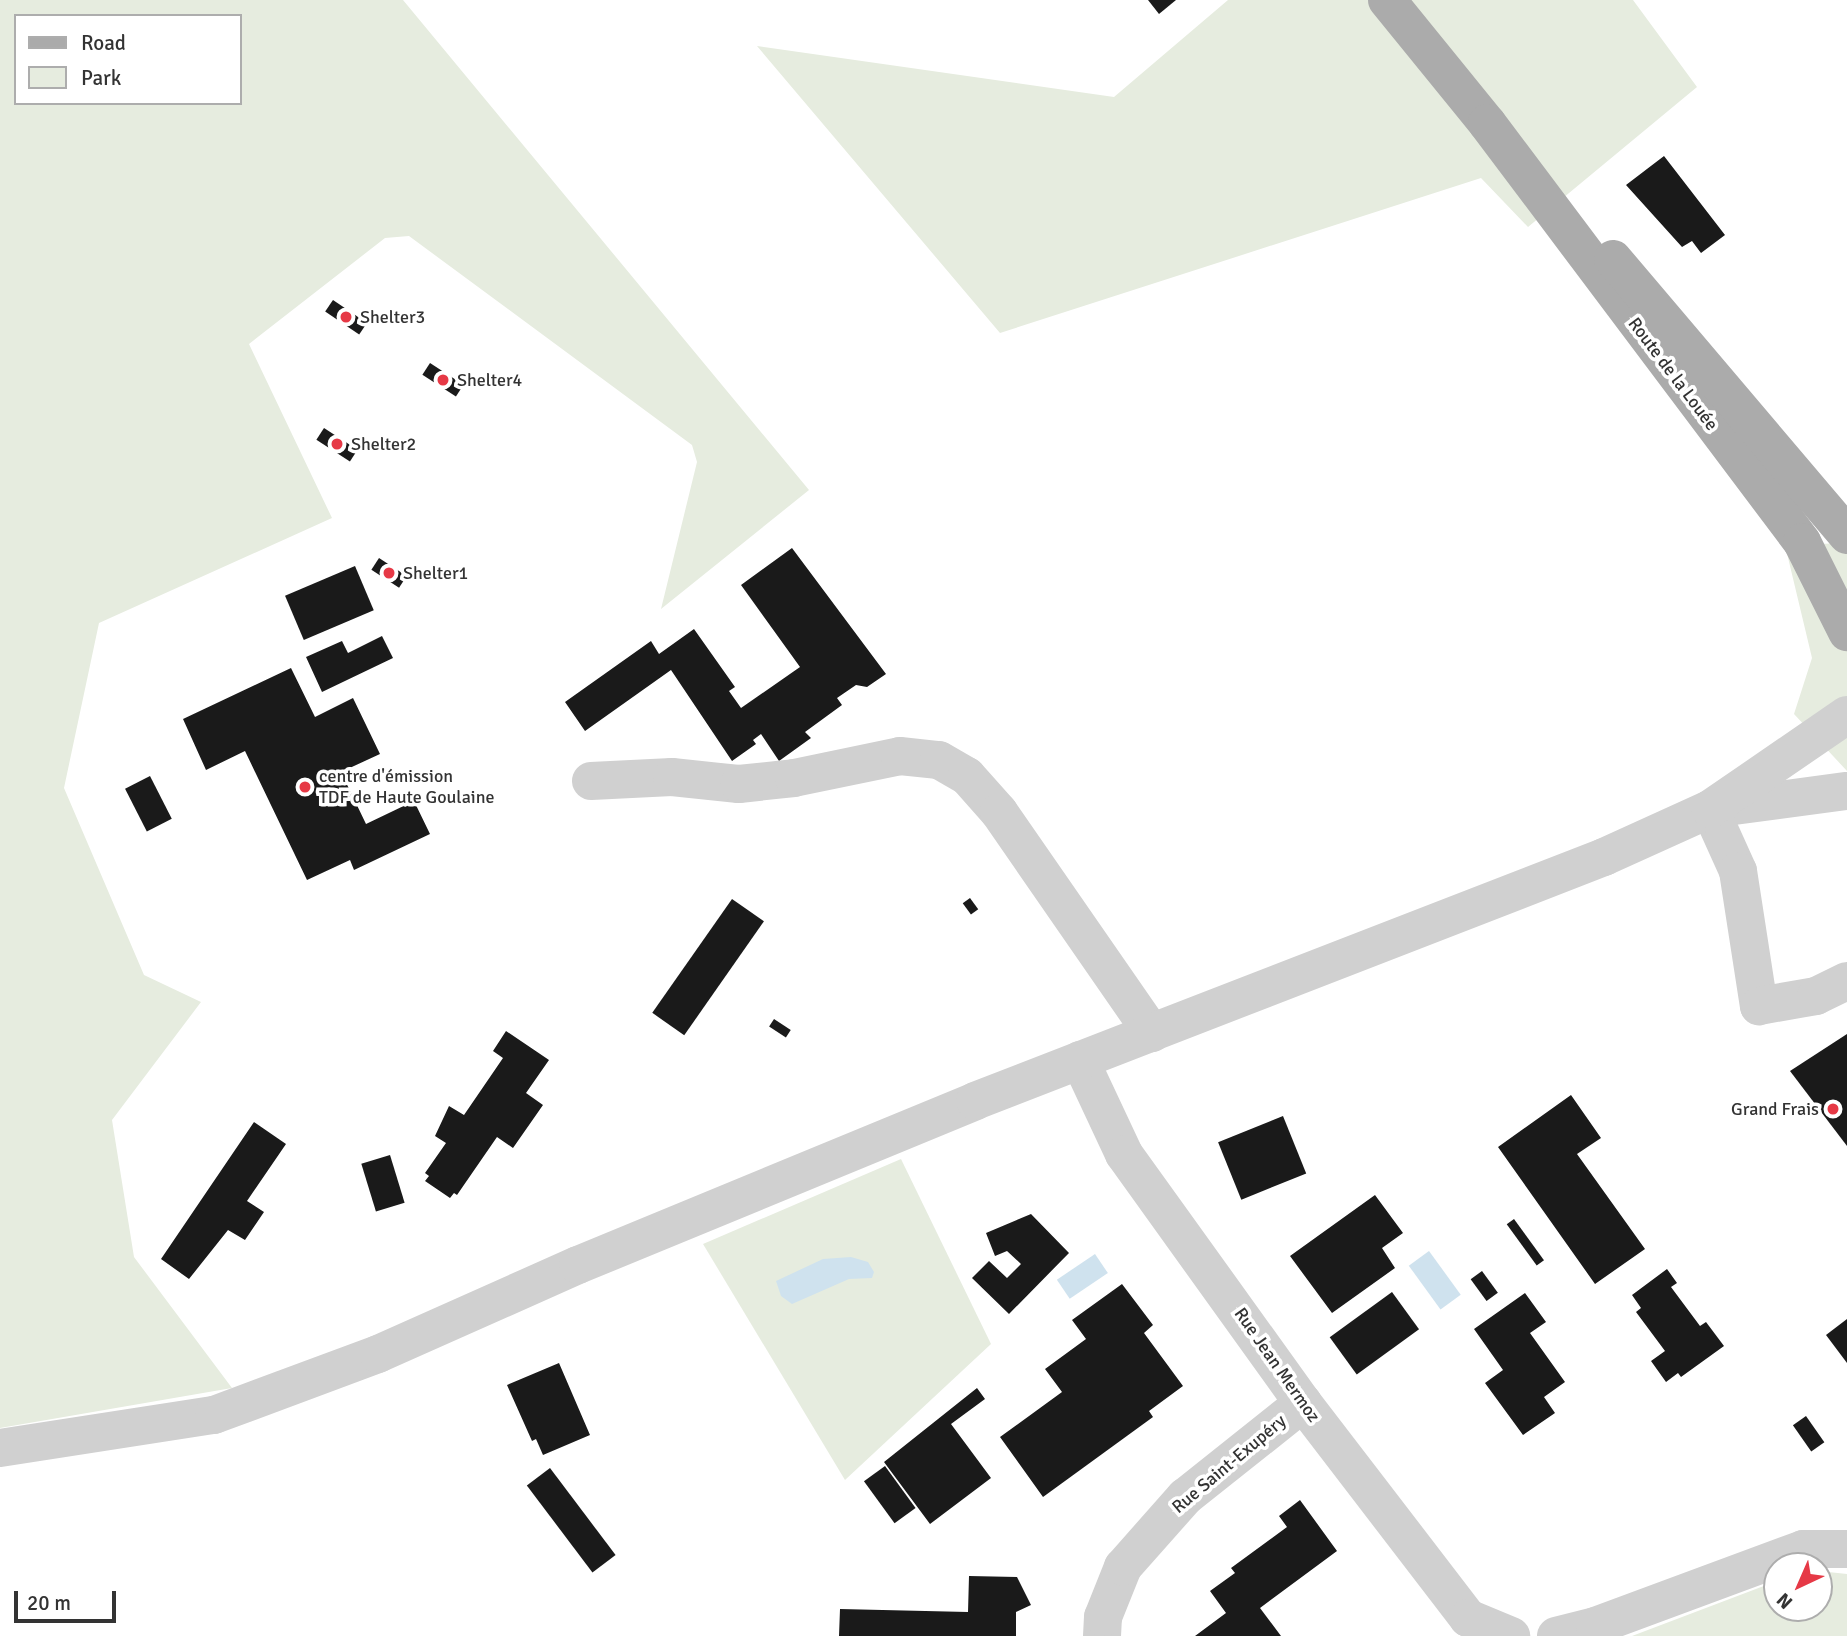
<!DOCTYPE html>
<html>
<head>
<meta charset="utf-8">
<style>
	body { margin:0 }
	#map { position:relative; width:1847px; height:1636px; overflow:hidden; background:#fff; font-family:Signika,sans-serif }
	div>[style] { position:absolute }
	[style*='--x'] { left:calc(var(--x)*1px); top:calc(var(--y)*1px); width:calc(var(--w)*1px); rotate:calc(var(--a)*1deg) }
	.green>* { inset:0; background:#e6ecdf }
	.water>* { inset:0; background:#cfe2ee; transform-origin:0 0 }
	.building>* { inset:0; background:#1a1a1a; transform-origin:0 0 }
	.minor>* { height:38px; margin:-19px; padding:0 19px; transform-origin:19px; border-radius:19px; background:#d0d0d0 }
	.major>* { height:38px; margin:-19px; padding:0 19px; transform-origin:19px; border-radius:19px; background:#ababab }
	.dots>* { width:19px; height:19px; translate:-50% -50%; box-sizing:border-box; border:4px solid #fff; border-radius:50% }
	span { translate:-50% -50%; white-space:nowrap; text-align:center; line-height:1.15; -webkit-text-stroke:7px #fff; paint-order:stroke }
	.poi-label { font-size:18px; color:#333 }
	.left { translate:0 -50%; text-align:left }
	.right { translate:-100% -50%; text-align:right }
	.street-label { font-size:18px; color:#333 }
	.legend { position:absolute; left:14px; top:14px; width:228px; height:91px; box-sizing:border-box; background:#fff; border:2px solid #adadad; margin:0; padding:9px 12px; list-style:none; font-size:21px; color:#333 }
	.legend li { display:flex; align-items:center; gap:14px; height:35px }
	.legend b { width:35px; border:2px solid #adadad }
	.north { position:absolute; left:1763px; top:1552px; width:70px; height:70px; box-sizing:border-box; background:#fff; border:2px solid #adadad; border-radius:50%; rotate:224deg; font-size:19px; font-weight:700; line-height:28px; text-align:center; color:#333 }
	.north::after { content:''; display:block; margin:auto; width:24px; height:32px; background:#e63946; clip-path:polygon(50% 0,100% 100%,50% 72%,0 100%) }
	.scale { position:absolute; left:14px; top:1591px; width:102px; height:32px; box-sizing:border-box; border:4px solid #333; border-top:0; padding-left:9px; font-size:21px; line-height:24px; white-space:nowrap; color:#333; -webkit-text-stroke:5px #fff; paint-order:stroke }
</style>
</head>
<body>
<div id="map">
	<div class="green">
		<div style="clip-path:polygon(evenodd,0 0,403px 0,809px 490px,661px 609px,697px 462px,692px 445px,409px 236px,385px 238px,249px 344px,332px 518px,99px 623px,64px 788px,144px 975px,201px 1002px,112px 1120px,134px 1257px,232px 1388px,0 1428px,0 0,16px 16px,240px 16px,240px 103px,16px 103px,16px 16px)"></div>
		<div style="clip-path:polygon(1228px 0,1633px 0,1697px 87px,1528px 227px,1481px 178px,1000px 333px,757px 46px,1114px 97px)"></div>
		<div style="clip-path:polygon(1847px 543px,1847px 771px,1794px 714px,1812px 658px,1785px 545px)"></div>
		<div style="clip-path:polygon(901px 1159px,991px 1344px,845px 1480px,703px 1244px)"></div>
		<div style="clip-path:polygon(1819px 1571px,1847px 1574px,1847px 1636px,1632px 1636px,1777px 1581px,1777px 1608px,1819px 1608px)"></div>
	</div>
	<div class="water">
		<div style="left:1429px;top:1251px;width:54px;height:25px;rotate:54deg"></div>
		<div style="left:1095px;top:1254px;width:23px;height:46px;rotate:56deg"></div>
		<div style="clip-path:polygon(851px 1257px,868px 1262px,874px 1272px,872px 1278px,849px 1279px,792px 1304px,781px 1296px,776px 1281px,823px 1259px)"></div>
	</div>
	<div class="building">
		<div style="clip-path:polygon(1148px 0,1176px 0,1159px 14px)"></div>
		<div style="clip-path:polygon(1664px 156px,1725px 235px,1701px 253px,1692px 241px,1682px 247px,1626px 185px)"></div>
		<div style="left:333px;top:300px;width:41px;height:14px;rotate:34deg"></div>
		<div style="left:430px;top:363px;width:40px;height:14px;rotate:33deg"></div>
		<div style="left:324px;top:428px;width:40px;height:14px;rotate:33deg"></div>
		<div style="clip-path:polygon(792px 548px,886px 674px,867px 687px,856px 685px,837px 698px,842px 705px,805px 732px,811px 738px,779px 761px,761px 734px,753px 740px,756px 744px,732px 761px,671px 670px,585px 731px,565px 702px,651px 641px,659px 654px,694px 629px,735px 687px,729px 691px,741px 708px,800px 667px,741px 585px)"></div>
		<div style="left:379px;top:558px;width:33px;height:14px;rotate:33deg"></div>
		<div style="left:355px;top:566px;width:48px;height:76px;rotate:67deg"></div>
		<div style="clip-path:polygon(382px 636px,393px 658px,322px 692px,306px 657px,342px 641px,348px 653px)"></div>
		<div style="clip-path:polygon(291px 668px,315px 717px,353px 698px,380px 754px,341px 772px,366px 824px,414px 801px,430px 834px,354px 870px,350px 860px,307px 880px,245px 751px,206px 770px,183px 719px)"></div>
		<div style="left:150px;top:776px;width:48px;height:28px;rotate:63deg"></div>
		<div style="left:970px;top:898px;width:14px;height:9px;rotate:54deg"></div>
		<div style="left:732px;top:899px;width:39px;height:139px;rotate:35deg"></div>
		<div style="left:774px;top:1019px;width:20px;height:9px;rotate:33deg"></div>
		<div style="clip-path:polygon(506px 1031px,549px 1060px,526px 1093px,543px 1105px,513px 1148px,497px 1137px,457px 1195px,454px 1193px,450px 1198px,425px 1181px,429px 1176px,425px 1173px,446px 1143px,435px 1136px,449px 1106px,464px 1115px,503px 1058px,493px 1051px)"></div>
		<div style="clip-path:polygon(1847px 1034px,1847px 1146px,1790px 1071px)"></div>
		<div style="clip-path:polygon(1571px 1095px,1601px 1138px,1577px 1154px,1645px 1249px,1595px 1284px,1498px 1147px)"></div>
		<div style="left:1283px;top:1116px;width:62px;height:70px;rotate:68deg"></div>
		<div style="clip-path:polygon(254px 1122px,286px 1144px,247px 1201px,264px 1212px,245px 1240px,228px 1230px,189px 1279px,161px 1259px)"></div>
		<div style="left:390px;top:1155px;width:50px;height:30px;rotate:73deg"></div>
		<div style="clip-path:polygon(1375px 1195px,1403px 1233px,1382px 1248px,1395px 1268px,1332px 1313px,1290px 1256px)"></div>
		<div style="clip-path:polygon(1031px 1214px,1069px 1253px,1009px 1314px,972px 1278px,989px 1261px,1007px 1278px,1021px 1264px,1007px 1251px,995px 1256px,986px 1233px)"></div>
		<div style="left:1514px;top:1219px;width:51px;height:9px;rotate:54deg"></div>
		<div style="clip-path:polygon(1667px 1269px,1677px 1283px,1671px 1287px,1700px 1326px,1706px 1322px,1724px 1346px,1681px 1377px,1678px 1373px,1666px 1382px,1651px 1361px,1665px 1351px,1636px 1312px,1641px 1308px,1632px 1295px)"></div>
		<div style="left:1482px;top:1271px;width:27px;height:14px;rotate:54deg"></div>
		<div style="clip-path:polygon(1122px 1284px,1153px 1325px,1144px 1333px,1183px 1386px,1149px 1411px,1153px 1417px,1043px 1497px,1000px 1437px,1062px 1392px,1045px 1369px,1086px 1339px,1072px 1320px)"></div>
		<div style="left:1392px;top:1292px;width:46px;height:77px;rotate:54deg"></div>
		<div style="clip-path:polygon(1525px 1293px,1546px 1322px,1530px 1333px,1565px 1382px,1544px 1397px,1555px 1413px,1523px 1435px,1485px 1383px,1503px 1370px,1474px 1329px)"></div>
		<div style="clip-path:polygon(1847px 1319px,1847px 1363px,1826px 1335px)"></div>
		<div style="clip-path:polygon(559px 1363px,590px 1435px,543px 1455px,536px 1439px,532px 1441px,507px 1385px)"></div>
		<div style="clip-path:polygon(977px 1388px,985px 1399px,951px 1424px,991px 1478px,930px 1524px,884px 1462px)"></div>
		<div style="left:1806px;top:1416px;width:32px;height:16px;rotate:55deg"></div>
		<div style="left:885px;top:1466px;width:52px;height:26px;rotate:54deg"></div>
		<div style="left:550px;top:1468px;width:109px;height:29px;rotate:53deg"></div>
		<div style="clip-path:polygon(1300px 1500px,1337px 1551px,1260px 1608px,1281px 1636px,1195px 1636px,1226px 1613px,1210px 1591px,1235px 1573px,1231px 1568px,1287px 1527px,1279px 1516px)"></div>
		<div style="clip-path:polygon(969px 1576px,1017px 1577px,1031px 1605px,1016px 1612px,1016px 1636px,839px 1636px,840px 1609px,968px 1612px)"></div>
	</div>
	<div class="minor">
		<div style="--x:591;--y:781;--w:81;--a:-2.8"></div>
		<div style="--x:672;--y:777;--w:67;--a:6"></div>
		<div style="--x:739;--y:784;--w:55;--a:-6.2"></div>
		<div style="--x:794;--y:778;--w:108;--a:-11.7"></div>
		<div style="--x:900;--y:756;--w:39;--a:6"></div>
		<div style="--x:939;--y:760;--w:32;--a:30"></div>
		<div style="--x:967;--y:776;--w:48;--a:48.4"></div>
		<div style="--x:999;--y:812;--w:269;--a:55.3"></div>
		<div style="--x:1719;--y:808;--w:129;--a:-7.6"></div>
		<div style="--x:1710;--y:809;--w:68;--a:65.7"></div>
		<div style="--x:1738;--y:871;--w:137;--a:81.2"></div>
		<div style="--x:1759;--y:1006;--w:58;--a:-10"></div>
		<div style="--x:1816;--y:996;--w:34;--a:-26"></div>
		<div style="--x:1080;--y:1060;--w:104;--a:64.9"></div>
		<div style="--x:1124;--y:1154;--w:307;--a:54.3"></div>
		<div style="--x:1303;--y:1403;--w:271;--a:52.5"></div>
		<div style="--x:1468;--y:1618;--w:47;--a:22.7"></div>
		<div style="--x:0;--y:1448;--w:217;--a:-8.8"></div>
		<div style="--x:214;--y:1415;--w:175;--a:-20.4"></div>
		<div style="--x:378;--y:1354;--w:219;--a:-24"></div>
		<div style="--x:578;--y:1265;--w:430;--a:-22.4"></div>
		<div style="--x:975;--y:1101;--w:675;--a:-21.2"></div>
		<div style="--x:1604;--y:857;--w:116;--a:-24.4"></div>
		<div style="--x:1710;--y:809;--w:166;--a:-34.5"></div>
		<div style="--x:1102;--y:1636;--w:19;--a:-87"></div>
		<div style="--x:1103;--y:1617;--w:54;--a:-68.2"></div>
		<div style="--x:1123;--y:1567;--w:94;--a:-48.5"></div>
		<div style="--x:1185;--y:1497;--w:151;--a:-38.5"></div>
		<div style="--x:1556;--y:1636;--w:40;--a:-14.4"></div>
		<div style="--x:1595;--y:1626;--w:222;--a:-20.3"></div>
		<div style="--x:1803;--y:1549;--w:44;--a:0"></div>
	</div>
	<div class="major">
		<div style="--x:1387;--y:0;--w:159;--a:50.9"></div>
		<div style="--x:1487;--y:123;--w:524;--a:53.06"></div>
		<div style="--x:1802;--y:542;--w:101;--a:63.4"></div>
		<div style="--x:1613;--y:259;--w:362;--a:49.7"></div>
	</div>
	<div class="dots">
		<div style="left:346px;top:317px;background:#e63946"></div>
		<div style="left:443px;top:380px;background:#e63946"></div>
		<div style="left:337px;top:444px;background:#e63946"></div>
		<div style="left:389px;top:573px;background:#e63946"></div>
		<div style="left:305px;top:787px;background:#e63946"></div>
		<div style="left:1833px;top:1109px;background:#e63946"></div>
	</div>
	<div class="poi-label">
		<span class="left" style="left:360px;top:317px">Shelter3</span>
		<span class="left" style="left:457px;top:380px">Shelter4</span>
		<span class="left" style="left:351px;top:444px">Shelter2</span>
		<span class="left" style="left:403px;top:573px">Shelter1</span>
		<span class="left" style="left:319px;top:787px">centre d'émission<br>TDF de Haute Goulaine</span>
		<span class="right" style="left:1819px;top:1109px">Grand Frais</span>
	</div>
	<div class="street-label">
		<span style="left:1673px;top:374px;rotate:53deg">Route de la Louée</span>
		<span style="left:1277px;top:1365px;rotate:55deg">Rue Jean Mermoz</span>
		<span style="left:1229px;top:1464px;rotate:-40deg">Rue Saint-Exupéry</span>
	</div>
	<ul class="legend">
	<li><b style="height:9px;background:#ababab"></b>Road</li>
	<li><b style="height:19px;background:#e6ecdf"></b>Park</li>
	</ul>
	<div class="north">N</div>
	<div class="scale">20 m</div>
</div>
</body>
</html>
